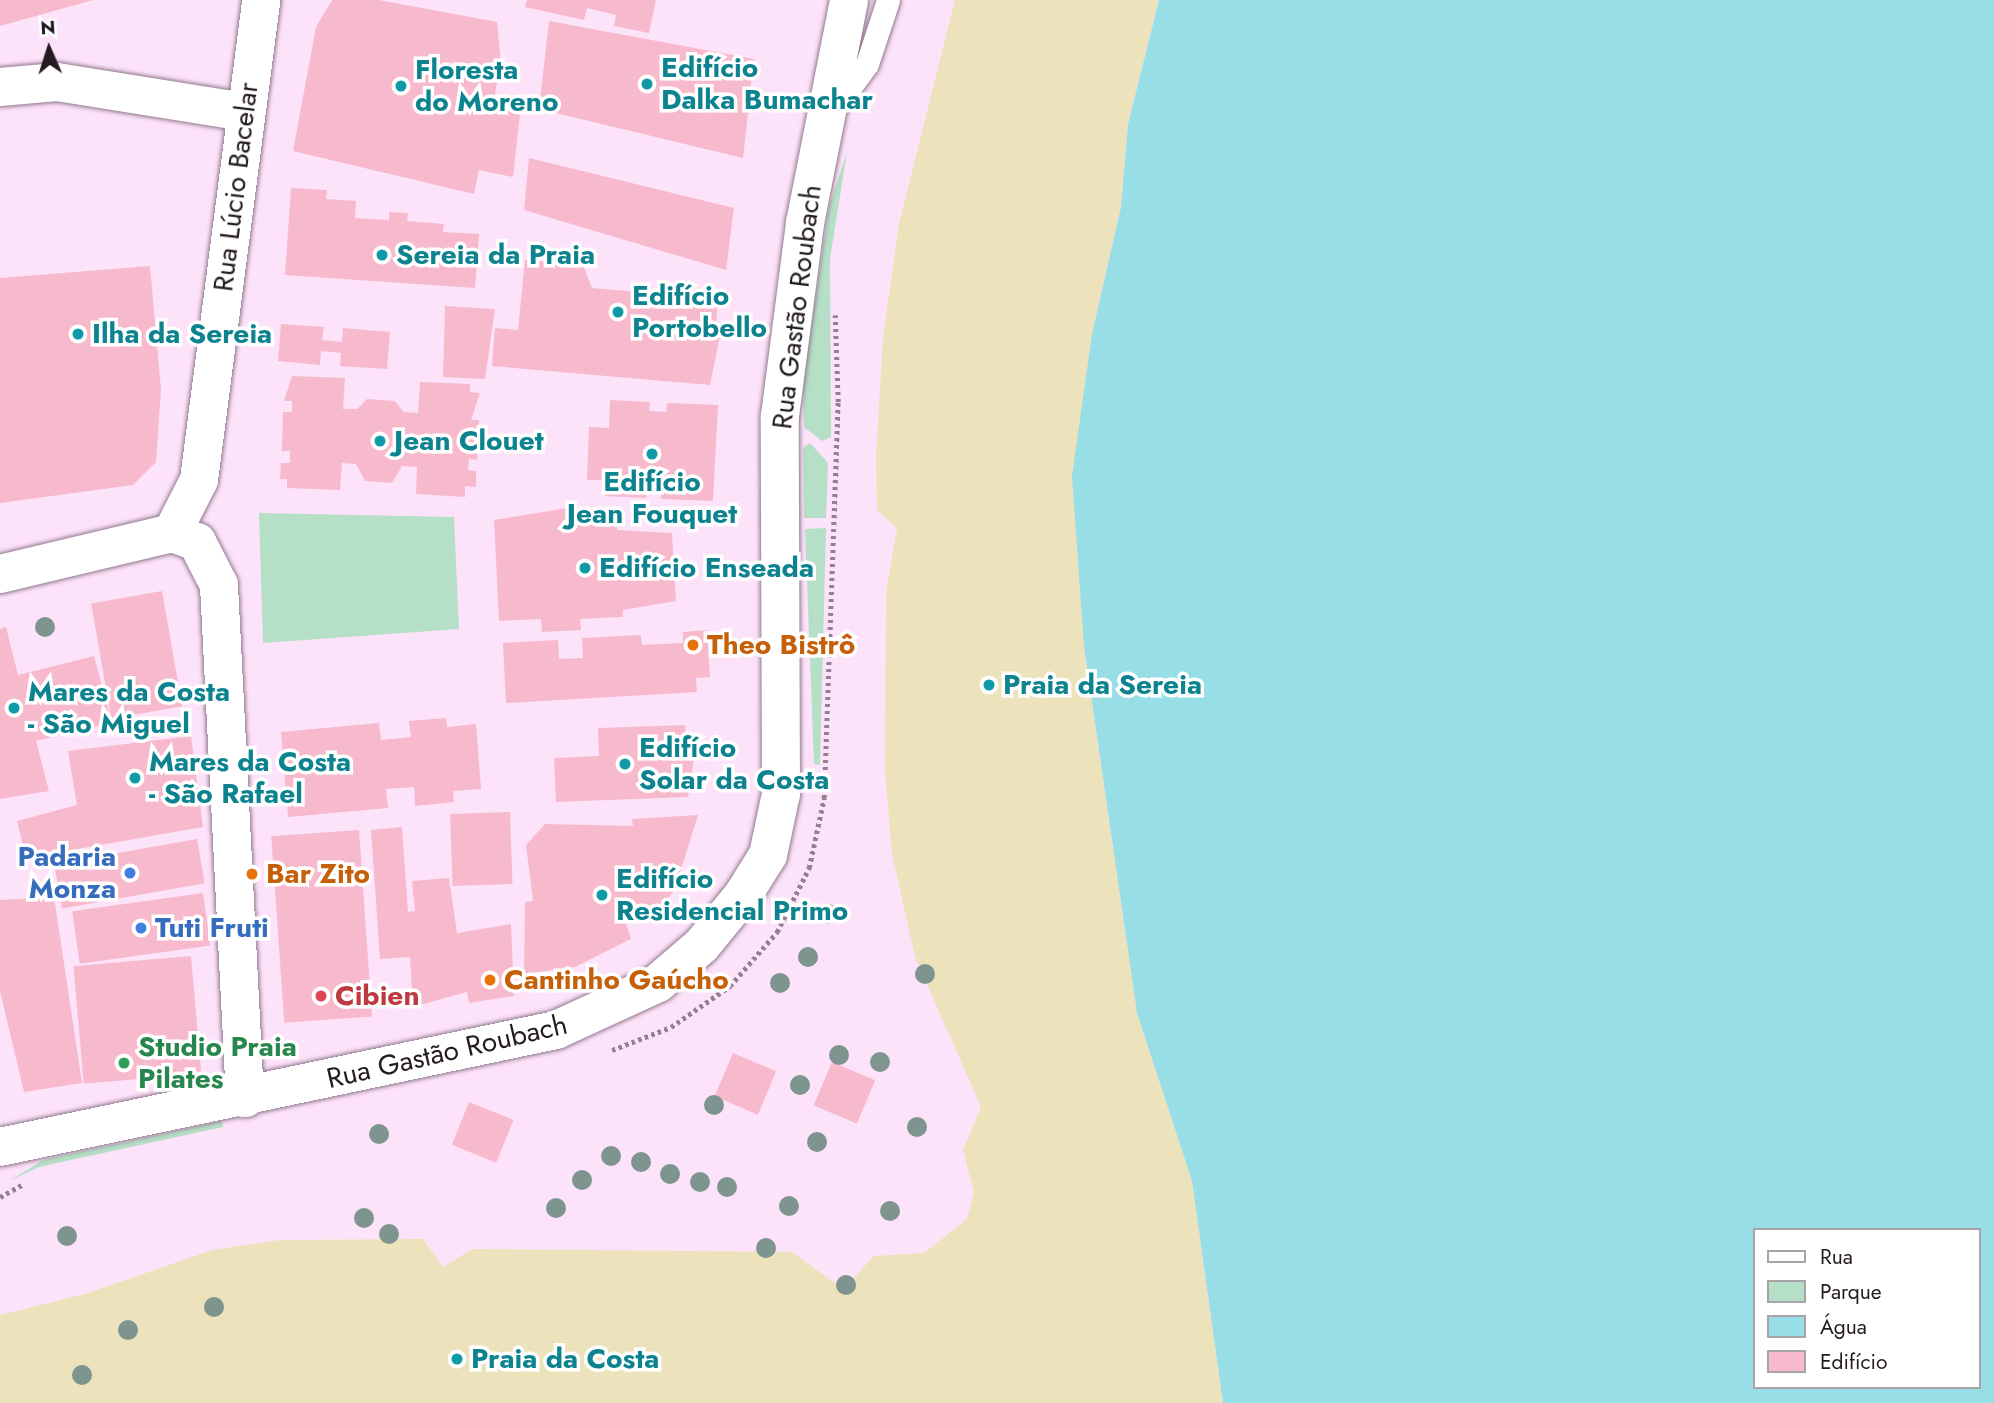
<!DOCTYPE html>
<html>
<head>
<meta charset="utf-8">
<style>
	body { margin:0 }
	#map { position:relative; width:1994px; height:1403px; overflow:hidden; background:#fde3fa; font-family:Jost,sans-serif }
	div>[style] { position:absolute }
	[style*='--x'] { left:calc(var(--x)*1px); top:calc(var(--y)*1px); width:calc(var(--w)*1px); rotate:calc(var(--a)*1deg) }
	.green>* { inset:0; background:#b5dfc6 }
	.sand>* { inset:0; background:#ece3bd }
	.water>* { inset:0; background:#97dee7 }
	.building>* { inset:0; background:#f6bacc; transform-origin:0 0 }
	.path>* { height:4.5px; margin-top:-2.25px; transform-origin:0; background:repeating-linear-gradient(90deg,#938191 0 3.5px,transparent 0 7px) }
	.roads { filter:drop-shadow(0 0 2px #91798e) drop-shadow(0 0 2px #91798e) }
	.service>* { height:23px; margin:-11.5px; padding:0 11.5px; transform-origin:11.5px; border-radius:11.5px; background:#fff }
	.minor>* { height:38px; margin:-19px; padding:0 19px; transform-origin:19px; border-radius:19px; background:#fff }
	.tertiary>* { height:38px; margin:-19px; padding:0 19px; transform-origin:19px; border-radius:19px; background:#fff }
	.trees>* { width:20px; height:20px; margin:-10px; border-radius:50%; background:#7d948f }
	.dots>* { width:19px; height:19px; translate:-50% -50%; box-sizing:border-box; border:4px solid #fff; border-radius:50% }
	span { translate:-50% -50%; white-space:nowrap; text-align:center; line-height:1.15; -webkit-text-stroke:7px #fff; paint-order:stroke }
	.culture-label { font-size:28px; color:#0d838f; font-weight:700 }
	.left { translate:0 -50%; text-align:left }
	.street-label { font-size:28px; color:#231a22 }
	.food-label { font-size:28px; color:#c56008; font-weight:700 }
	.shop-label { font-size:28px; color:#366cbe; font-weight:700 }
	.right { translate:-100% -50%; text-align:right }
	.health-label { font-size:28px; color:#be3a42; font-weight:700 }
	.leisure-label { font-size:28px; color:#27864d; font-weight:700 }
	.legend { position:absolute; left:1753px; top:1228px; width:228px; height:161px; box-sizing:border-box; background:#fff; border:2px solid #a7a3a7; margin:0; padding:9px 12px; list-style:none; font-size:21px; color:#231a22 }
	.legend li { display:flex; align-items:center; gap:14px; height:35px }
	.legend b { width:35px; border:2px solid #a7a3a7 }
	.north { position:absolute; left:14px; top:14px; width:70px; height:70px; -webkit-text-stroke:5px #fff; paint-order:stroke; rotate:357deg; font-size:19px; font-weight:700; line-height:28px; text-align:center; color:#231a22 }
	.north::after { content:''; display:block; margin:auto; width:24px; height:32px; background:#231a22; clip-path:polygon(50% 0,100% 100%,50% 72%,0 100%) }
</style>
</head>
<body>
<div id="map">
	<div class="green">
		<div style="clip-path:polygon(847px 152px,830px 259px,831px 437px,822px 441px,804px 427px,803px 382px,829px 207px)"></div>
		<div style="clip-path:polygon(810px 443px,828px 463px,826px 518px,804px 518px,803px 448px)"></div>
		<div style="clip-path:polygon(259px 513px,454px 517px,459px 629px,263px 643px)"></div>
		<div style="clip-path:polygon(826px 528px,820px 765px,814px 764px,805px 529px)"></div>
		<div style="clip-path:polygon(222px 1121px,223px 1127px,39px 1167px,9px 1181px,43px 1160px)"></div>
	</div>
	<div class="sand">
		<div style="clip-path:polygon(955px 0,1159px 0,1128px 124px,1121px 207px,1092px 334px,1084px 646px,1137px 1013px,1192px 1181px,1223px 1403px,0 1403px,0 1315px,85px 1294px,212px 1250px,280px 1240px,423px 1239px,443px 1267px,472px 1249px,792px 1252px,843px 1289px,874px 1256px,924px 1253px,967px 1219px,974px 1192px,963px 1150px,981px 1107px,915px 957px,892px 854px,885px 772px,886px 593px,897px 528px,877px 510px,876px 457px,883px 337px,899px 224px)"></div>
	</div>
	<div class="water">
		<div style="clip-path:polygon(evenodd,1159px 0,1994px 0,1994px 1403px,1223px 1403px,1192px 1181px,1137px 1013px,1084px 646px,1072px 476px,1092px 334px,1121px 207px,1128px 124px,1159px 0,1754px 1230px,1978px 1230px,1978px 1387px,1754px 1387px,1754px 1230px)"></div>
	</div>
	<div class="building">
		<div style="clip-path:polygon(0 0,93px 0,0 26px)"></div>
		<div style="clip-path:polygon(332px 0,379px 0,497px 22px,501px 64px,492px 108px,520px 114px,513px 177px,479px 170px,474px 194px,293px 151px,316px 27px)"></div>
		<div style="clip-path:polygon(527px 0,656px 0,649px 33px,614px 26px,616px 15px,587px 8px,584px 20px,525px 7px)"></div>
		<div style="clip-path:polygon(549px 21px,754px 59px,743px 158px,539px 109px)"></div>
		<div style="clip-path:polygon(529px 158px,734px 208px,726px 270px,524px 210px)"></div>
		<div style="clip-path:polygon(291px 188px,327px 190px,326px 199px,356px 201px,355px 218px,389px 220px,389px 212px,408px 213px,407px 221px,444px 224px,443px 232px,479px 234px,475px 288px,285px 275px)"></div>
		<div style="clip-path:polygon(525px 260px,583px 265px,592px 288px,718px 299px,716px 325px,722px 326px,710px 385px,492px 366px,495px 328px,518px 330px)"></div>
		<div style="clip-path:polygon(150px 266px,161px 390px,156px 462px,133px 485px,0 503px,0 278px)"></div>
		<div style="clip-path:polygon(445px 306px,495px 309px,485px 379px,443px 377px)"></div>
		<div style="clip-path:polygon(281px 324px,324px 327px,322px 340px,342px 342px,343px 328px,390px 332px,387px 369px,340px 366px,341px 353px,321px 351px,320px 365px,278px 361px)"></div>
		<div style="clip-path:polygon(292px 376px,345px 378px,343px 409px,357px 409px,367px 399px,395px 401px,404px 412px,418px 413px,420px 382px,470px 384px,470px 392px,480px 393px,471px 420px,479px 420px,477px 460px,469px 459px,468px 470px,476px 471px,476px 487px,465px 486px,465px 497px,416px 494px,417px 467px,402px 466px,392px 483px,365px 481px,356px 464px,342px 463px,340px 490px,287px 488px,287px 479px,280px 479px,281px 463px,290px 463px,290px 451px,282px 451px,283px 412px,292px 412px,292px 401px,284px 401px)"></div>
		<div style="clip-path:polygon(610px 400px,650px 402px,649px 411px,666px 412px,667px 403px,718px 405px,713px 501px,661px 499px,661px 490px,647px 490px,646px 498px,605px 496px,606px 480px,587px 480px,589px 427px,609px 428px)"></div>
		<div style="clip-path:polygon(574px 507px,575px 525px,617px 523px,617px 530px,672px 533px,676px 601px,623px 610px,623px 617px,580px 619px,581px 630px,542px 632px,541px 619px,499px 621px,494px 520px)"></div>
		<div style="left:162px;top:591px;width:117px;height:72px;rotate:80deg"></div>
		<div style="clip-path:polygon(6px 627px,18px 675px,94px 656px,112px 723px,36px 741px,49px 791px,0 799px,0 629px)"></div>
		<div style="clip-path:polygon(707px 630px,710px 677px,696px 678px,697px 692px,506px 703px,503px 643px,558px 640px,559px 659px,583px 658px,582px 638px,641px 635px,642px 645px,683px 643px,683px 632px)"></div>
		<div style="clip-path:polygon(446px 718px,447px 727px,476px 724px,481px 789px,453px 791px,454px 802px,415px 806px,414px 787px,386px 789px,388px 808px,288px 817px,281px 732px,379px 723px,381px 740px,411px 737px,409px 721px)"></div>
		<div style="clip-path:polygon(685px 725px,686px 741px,696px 747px,688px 797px,556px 802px,554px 758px,599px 756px,598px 728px)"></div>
		<div style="clip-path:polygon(191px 736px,203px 827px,26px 858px,17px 821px,77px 805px,68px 751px)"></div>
		<div style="left:510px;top:812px;width:72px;height:60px;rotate:88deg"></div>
		<div style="clip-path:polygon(698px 815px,675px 889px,653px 919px,638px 912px,626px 923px,631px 939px,575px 967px,524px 974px,525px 902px,533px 901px,526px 845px,545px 824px,633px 826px,632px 819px)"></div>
		<div style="clip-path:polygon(402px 827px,408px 912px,415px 911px,412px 881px,449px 878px,457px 933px,511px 924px,514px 996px,469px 1003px,467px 992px,413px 1007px,410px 957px,380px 959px,371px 830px)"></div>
		<div style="left:359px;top:830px;width:187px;height:88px;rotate:86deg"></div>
		<div style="left:197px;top:839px;width:45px;height:145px;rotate:80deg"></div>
		<div style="left:203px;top:893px;width:53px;height:132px;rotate:82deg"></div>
		<div style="clip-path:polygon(54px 897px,82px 1083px,24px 1092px,0 991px,0 900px)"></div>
		<div style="left:191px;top:956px;width:118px;height:118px;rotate:85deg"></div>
		<div style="left:733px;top:1053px;width:47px;height:47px;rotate:23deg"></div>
		<div style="left:832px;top:1062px;width:47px;height:47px;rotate:23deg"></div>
		<div style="left:469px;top:1102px;width:48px;height:46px;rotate:22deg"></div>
	</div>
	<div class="path">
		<div style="--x:612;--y:1050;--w:63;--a:-21.3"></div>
		<div style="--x:671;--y:1027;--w:72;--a:-34.8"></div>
		<div style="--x:730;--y:986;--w:72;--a:-49"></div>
		<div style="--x:777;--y:932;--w:72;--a:-63.4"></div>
		<div style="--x:809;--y:868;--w:72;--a:-77.9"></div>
		<div style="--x:824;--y:798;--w:396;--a:-88"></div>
		<div style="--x:838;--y:402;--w:87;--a:-92"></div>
		<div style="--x:0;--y:1197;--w:26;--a:-29"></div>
	</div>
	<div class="roads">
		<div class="service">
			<div style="--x:832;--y:112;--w:59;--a:-53.9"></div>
			<div style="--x:867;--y:64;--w:67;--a:-71.8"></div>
		</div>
		<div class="minor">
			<div style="--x:0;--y:87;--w:57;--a:-5"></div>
			<div style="--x:57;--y:82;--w:190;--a:9.1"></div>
		</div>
		<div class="tertiary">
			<div style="--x:172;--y:533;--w:27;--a:20"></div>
			<div style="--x:197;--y:542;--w:48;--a:62.9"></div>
			<div style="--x:219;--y:585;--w:514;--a:87.1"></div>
			<div style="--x:172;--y:533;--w:59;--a:-63"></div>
			<div style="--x:199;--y:480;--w:484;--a:-82.6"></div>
			<div style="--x:0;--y:574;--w:177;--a:-13.4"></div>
			<div style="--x:0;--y:1147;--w:568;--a:-11.88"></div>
			<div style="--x:556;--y:1030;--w:112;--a:-24.7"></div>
			<div style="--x:658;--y:983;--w:58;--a:-40.8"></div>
			<div style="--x:702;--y:945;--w:65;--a:-50.6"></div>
			<div style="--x:743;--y:895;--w:47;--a:-58"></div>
			<div style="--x:768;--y:855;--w:62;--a:-78"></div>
			<div style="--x:781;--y:794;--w:378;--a:-90.2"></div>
			<div style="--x:780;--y:416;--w:195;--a:-82.6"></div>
			<div style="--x:805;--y:223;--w:227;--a:-78.8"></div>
		</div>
	</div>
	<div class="trees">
		<div style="left:45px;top:627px"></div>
		<div style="left:828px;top:914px"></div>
		<div style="left:808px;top:957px"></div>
		<div style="left:925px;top:974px"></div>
		<div style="left:780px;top:983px"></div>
		<div style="left:839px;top:1055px"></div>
		<div style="left:880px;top:1062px"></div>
		<div style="left:800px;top:1085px"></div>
		<div style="left:714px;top:1105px"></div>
		<div style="left:917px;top:1127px"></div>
		<div style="left:379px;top:1134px"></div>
		<div style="left:817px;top:1142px"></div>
		<div style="left:611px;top:1156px"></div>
		<div style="left:641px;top:1162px"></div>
		<div style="left:670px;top:1174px"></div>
		<div style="left:582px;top:1180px"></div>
		<div style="left:700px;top:1182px"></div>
		<div style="left:727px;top:1187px"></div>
		<div style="left:789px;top:1206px"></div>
		<div style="left:556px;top:1208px"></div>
		<div style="left:890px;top:1211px"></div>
		<div style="left:364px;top:1218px"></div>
		<div style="left:389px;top:1234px"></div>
		<div style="left:67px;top:1236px"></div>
		<div style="left:766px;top:1248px"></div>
		<div style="left:846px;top:1285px"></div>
		<div style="left:214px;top:1307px"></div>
		<div style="left:128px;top:1330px"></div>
		<div style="left:82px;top:1375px"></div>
	</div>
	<div class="dots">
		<div style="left:647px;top:84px;background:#0f9aa8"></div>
		<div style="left:401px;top:86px;background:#0f9aa8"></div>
		<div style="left:382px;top:255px;background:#0f9aa8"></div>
		<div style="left:618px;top:312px;background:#0f9aa8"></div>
		<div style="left:78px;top:334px;background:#0f9aa8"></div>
		<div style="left:380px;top:441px;background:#0f9aa8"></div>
		<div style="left:652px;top:454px;background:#0f9aa8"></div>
		<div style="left:585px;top:568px;background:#0f9aa8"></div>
		<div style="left:693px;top:645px;background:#e8710a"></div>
		<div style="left:989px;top:685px;background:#0f9aa8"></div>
		<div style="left:14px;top:708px;background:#0f9aa8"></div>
		<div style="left:625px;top:764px;background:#0f9aa8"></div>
		<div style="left:135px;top:778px;background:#0f9aa8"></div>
		<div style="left:130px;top:873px;background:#3f7fe0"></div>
		<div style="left:252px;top:874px;background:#e8710a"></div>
		<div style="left:602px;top:895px;background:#0f9aa8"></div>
		<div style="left:141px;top:928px;background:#3f7fe0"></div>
		<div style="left:490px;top:980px;background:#e8710a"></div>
		<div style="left:321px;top:996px;background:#e0444e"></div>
		<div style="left:124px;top:1063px;background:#2e9e5b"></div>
		<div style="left:457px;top:1359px;background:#0f9aa8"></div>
	</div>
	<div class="culture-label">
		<span class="left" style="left:661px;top:84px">Edifício<br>Dalka Bumachar</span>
		<span class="left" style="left:415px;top:86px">Floresta<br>do Moreno</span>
		<span class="left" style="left:396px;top:255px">Sereia da Praia</span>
		<span class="left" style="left:632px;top:312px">Edifício<br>Portobello</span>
		<span class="left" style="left:92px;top:334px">Ilha da Sereia</span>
		<span class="left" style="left:394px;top:441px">Jean Clouet</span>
		<span style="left:652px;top:498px">Edifício<br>Jean Fouquet</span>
		<span class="left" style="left:599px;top:568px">Edifício Enseada</span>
		<span class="left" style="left:1003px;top:685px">Praia da Sereia</span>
		<span class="left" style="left:28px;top:708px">Mares da Costa<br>- São Miguel</span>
		<span class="left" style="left:639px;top:764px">Edifício<br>Solar da Costa</span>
		<span class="left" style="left:149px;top:778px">Mares da Costa<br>- São Rafael</span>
		<span class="left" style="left:616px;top:895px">Edifício<br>Residencial Primo</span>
		<span class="left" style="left:471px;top:1359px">Praia da Costa</span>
	</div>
	<div class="street-label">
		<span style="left:236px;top:187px;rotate:-83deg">Rua Lúcio Bacelar</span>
		<span style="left:797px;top:307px;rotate:-83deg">Rua Gastão Roubach</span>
		<span style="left:447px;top:1052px;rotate:-13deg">Rua Gastão Roubach</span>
	</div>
	<div class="food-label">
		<span class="left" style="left:707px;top:645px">Theo Bistrô</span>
		<span class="left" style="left:266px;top:874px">Bar Zito</span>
		<span class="left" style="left:504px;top:980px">Cantinho Gaúcho</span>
	</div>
	<div class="shop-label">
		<span class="right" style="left:116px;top:873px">Padaria<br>Monza</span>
		<span class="left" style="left:155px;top:928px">Tuti Fruti</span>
	</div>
	<div class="health-label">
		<span class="left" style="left:335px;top:996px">Cibien</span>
	</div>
	<div class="leisure-label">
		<span class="left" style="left:138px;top:1063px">Studio Praia<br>Pilates</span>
	</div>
	<ul class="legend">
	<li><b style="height:9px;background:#fff"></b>Rua</li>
	<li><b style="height:19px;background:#b5dfc6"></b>Parque</li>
	<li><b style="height:19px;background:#97dee7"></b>Água</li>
	<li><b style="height:19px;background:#f6bacc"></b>Edifício</li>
	</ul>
	<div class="north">N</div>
</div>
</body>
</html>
